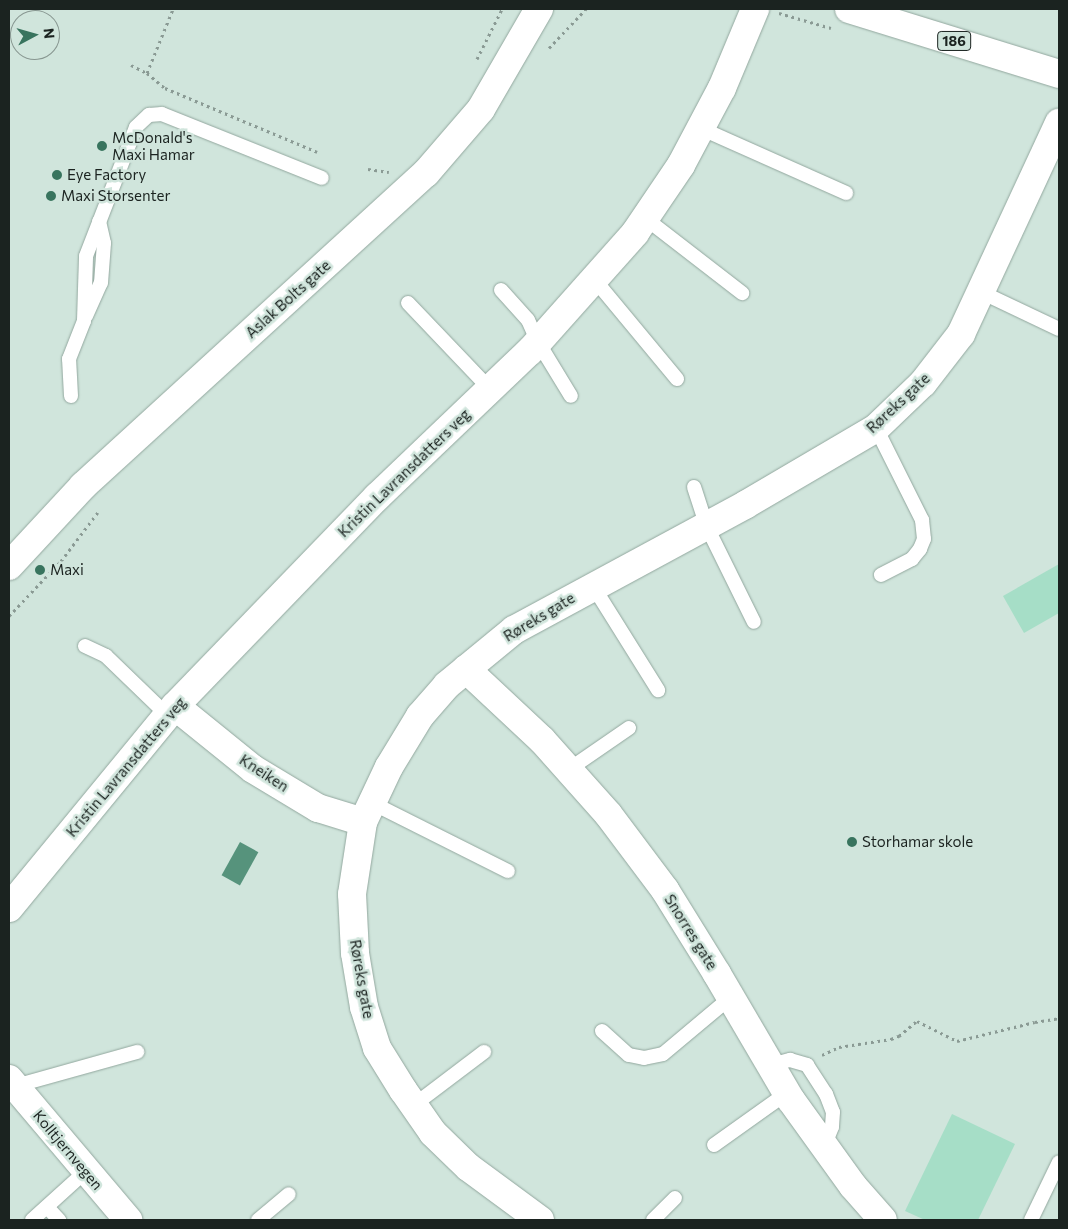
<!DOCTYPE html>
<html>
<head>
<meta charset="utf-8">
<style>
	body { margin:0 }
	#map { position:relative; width:1068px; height:1229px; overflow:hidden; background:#d0e5dc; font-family:Commissioner,sans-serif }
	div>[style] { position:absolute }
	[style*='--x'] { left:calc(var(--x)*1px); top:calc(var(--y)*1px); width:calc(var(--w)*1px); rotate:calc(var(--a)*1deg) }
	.green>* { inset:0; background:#a6dec7 }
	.water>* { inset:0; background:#56937c; transform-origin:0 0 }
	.path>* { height:3px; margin-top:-1.5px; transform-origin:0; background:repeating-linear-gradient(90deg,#8a9a94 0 2.5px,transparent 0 6.5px) }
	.roads { filter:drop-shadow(0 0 1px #92a79e) drop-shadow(0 0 1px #92a79e) }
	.lane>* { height:14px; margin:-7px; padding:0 7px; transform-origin:7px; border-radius:7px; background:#fff }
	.street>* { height:28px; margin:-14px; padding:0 14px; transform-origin:14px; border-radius:14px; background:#fff }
	.secondary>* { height:28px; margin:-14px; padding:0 14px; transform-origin:14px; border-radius:14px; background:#fff }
	.primary>* { height:28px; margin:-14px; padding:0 14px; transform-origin:14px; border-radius:14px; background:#fff }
	.dots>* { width:14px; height:14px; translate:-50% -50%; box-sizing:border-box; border:2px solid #d0e5dc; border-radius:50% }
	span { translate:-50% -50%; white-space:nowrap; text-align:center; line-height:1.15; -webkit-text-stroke:5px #d0e5dc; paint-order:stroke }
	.shield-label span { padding:1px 4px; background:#d0e5dc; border:1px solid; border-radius:4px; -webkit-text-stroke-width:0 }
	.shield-label { font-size:14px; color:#1b2320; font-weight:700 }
	.poi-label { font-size:15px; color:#1b2320 }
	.left { translate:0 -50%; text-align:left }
	.street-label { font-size:15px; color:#1b2320 }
	.frame { position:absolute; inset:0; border:10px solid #1b2320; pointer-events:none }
	.north { position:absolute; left:10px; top:10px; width:50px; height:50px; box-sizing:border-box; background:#d0e5dc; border:1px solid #889791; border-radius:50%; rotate:84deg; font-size:14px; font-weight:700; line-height:20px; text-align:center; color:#1b2320 }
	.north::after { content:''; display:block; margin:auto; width:18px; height:22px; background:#38745e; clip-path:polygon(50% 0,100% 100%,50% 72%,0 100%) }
</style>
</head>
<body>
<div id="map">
	<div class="green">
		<div style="clip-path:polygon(1059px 564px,1059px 613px,1024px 633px,1003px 596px)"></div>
		<div style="clip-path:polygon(952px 1114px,1015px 1144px,978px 1220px,925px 1220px,905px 1211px)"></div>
	</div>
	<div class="water">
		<div style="left:240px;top:842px;width:21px;height:38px;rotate:29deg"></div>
	</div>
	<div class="path">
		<div style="--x:779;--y:13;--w:54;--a:16.1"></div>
		<div style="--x:549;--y:48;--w:54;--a:-46.5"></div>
		<div style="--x:477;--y:59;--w:56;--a:-63.4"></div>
		<div style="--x:131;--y:65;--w:18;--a:27"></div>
		<div style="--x:147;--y:73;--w:69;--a:-67.9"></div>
		<div style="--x:147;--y:73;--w:23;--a:40"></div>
		<div style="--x:165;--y:88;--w:165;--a:22.8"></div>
		<div style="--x:368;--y:169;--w:21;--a:8"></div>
		<div style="--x:9;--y:616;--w:76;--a:-46.6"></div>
		<div style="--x:61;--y:561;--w:61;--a:-52.9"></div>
		<div style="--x:822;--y:1055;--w:19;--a:-25"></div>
		<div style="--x:839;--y:1047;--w:53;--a:-8.7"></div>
		<div style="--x:891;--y:1039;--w:9;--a:-21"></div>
		<div style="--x:899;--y:1036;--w:23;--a:-40"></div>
		<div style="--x:917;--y:1021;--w:45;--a:26.6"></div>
		<div style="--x:957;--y:1041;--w:80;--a:-13.7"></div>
		<div style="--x:1035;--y:1022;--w:24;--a:-9"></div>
	</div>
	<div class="roads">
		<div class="lane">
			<div style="--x:700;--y:128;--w:160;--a:24"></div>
			<div style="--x:645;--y:218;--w:123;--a:37.7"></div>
			<div style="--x:594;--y:279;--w:130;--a:50.3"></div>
			<div style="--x:501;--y:290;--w:40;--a:48"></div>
			<div style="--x:528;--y:320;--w:24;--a:66"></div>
			<div style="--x:538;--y:342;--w:63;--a:58.6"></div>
			<div style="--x:981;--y:292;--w:86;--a:25.4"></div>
			<div style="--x:408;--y:303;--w:119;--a:46.4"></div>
			<div style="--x:86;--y:316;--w:36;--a:-66"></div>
			<div style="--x:101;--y:283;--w:40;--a:-85.7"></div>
			<div style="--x:104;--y:243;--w:22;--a:-103"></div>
			<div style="--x:71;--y:396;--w:37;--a:-93"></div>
			<div style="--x:69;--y:359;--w:41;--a:-68.5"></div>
			<div style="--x:84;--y:321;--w:65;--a:-88.2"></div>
			<div style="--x:86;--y:256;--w:138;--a:-68.8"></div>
			<div style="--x:136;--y:127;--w:18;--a:-43"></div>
			<div style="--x:149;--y:115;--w:13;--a:-4"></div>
			<div style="--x:162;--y:114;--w:172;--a:21.8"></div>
			<div style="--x:876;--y:428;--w:103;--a:63.4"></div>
			<div style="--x:922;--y:520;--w:19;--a:84"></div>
			<div style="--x:924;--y:539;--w:11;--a:112"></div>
			<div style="--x:920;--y:549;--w:13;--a:129"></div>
			<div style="--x:912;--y:559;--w:35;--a:153"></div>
			<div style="--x:694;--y:487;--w:40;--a:72"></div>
			<div style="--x:706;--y:525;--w:108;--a:63.7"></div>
			<div style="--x:593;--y:586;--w:123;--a:58"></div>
			<div style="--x:85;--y:646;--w:23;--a:25"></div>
			<div style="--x:106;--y:656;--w:85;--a:44"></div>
			<div style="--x:568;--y:770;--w:74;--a:-34.5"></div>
			<div style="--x:372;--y:803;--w:152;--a:26.6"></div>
			<div style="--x:602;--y:1031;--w:36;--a:42"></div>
			<div style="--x:629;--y:1055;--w:15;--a:11"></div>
			<div style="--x:644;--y:1058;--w:19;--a:-12"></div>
			<div style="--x:663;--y:1054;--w:89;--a:-40"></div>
			<div style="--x:771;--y:1065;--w:20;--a:-15"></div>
			<div style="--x:790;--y:1060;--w:18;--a:16"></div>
			<div style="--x:807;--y:1065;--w:35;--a:57"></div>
			<div style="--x:826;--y:1094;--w:19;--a:69"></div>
			<div style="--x:833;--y:1112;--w:15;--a:94"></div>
			<div style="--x:832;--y:1127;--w:22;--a:112"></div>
			<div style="--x:15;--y:1086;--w:127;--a:-15.6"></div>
			<div style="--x:414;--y:1105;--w:88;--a:-37.1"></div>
			<div style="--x:714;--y:1145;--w:90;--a:-35.5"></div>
			<div style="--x:47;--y:1207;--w:18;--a:47"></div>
			<div style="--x:32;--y:1220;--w:72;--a:-42.2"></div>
			<div style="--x:258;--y:1220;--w:40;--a:-40"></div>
			<div style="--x:653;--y:1220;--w:31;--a:-45"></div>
			<div style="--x:1031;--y:1220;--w:64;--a:-64.2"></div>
		</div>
		<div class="street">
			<div style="--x:466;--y:669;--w:104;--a:43.1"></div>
			<div style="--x:542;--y:740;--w:99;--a:48.3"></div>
			<div style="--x:608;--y:814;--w:95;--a:53.1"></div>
			<div style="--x:665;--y:890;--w:99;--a:58.2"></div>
			<div style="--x:717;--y:974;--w:146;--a:59.6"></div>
			<div style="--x:791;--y:1100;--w:106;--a:54.2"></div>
			<div style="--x:853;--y:1186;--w:45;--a:48.6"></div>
			<div style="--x:175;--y:706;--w:100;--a:38.9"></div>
			<div style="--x:253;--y:769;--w:76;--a:31"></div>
			<div style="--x:318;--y:808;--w:47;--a:17.3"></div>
			<div style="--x:9;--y:908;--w:261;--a:-50.6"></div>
			<div style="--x:175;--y:706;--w:291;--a:-46"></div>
			<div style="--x:377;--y:497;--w:211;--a:-43.7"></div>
			<div style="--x:530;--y:351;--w:158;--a:-48.3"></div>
			<div style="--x:635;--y:233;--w:82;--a:-55.9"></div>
			<div style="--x:681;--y:165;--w:87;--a:-62"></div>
			<div style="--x:722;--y:88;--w:86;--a:-67.3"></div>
			<div style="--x:9;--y:1079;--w:185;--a:49.8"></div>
			<div style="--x:540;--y:1220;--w:89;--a:-143.6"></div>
			<div style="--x:468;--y:1167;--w:49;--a:-135.8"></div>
			<div style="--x:433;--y:1133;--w:52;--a:-124.9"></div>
			<div style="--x:403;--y:1090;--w:49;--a:-121.8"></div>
			<div style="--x:377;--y:1048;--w:43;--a:-107.6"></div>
			<div style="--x:364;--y:1007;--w:55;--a:-99.5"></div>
			<div style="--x:355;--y:953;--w:59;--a:-92.9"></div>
			<div style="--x:352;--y:894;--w:73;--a:-81.3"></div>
			<div style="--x:363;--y:822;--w:61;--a:-64.7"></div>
			<div style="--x:389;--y:767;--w:60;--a:-58.7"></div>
			<div style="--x:420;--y:716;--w:41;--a:-48.9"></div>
			<div style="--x:447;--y:685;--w:87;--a:-39.4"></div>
			<div style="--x:514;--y:630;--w:263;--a:-28.4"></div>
			<div style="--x:745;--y:505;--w:152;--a:-30.4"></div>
			<div style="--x:876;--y:428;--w:65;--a:-43.8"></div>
			<div style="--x:923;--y:383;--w:62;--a:-52.2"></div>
			<div style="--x:961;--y:334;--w:233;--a:-65.1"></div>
		</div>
		<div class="secondary">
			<div style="--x:9;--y:566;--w:109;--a:-47.2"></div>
			<div style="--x:83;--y:486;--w:464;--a:-42.4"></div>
			<div style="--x:426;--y:173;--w:84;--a:-49.3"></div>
			<div style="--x:481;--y:109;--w:116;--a:-59.9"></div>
		</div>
		<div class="primary">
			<div style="--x:849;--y:9;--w:220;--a:17.2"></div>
		</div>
	</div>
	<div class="dots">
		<div style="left:102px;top:146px;background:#38745e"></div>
		<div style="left:57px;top:175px;background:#38745e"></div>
		<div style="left:51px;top:196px;background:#38745e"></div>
		<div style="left:40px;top:570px;background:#38745e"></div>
		<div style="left:852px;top:842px;background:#38745e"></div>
	</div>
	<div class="shield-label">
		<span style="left:954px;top:41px">186</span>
	</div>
	<div class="poi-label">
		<span class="left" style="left:112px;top:146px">McDonald's<br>Maxi Hamar</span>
		<span class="left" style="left:67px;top:175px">Eye Factory</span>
		<span class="left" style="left:61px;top:196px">Maxi Storsenter</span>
		<span class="left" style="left:50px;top:570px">Maxi</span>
		<span class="left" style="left:862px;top:842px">Storhamar skole</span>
	</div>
	<div class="street-label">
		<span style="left:288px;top:299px;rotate:-42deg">Aslak Bolts gate</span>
		<span style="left:898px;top:403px;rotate:-43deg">Røreks gate</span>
		<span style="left:404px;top:473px;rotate:-44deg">Kristin Lavransdatters veg</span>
		<span style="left:539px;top:617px;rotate:-31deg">Røreks gate</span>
		<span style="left:126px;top:767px;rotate:-50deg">Kristin Lavransdatters veg</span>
		<span style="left:264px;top:773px;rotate:33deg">Kneiken</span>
		<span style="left:691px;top:932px;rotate:58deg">Snorres gate</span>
		<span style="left:362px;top:979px;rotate:80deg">Røreks gate</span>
		<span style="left:68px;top:1150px;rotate:50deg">Kolltjernvegen</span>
	</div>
	<div class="frame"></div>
	<div class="north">N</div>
</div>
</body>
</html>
